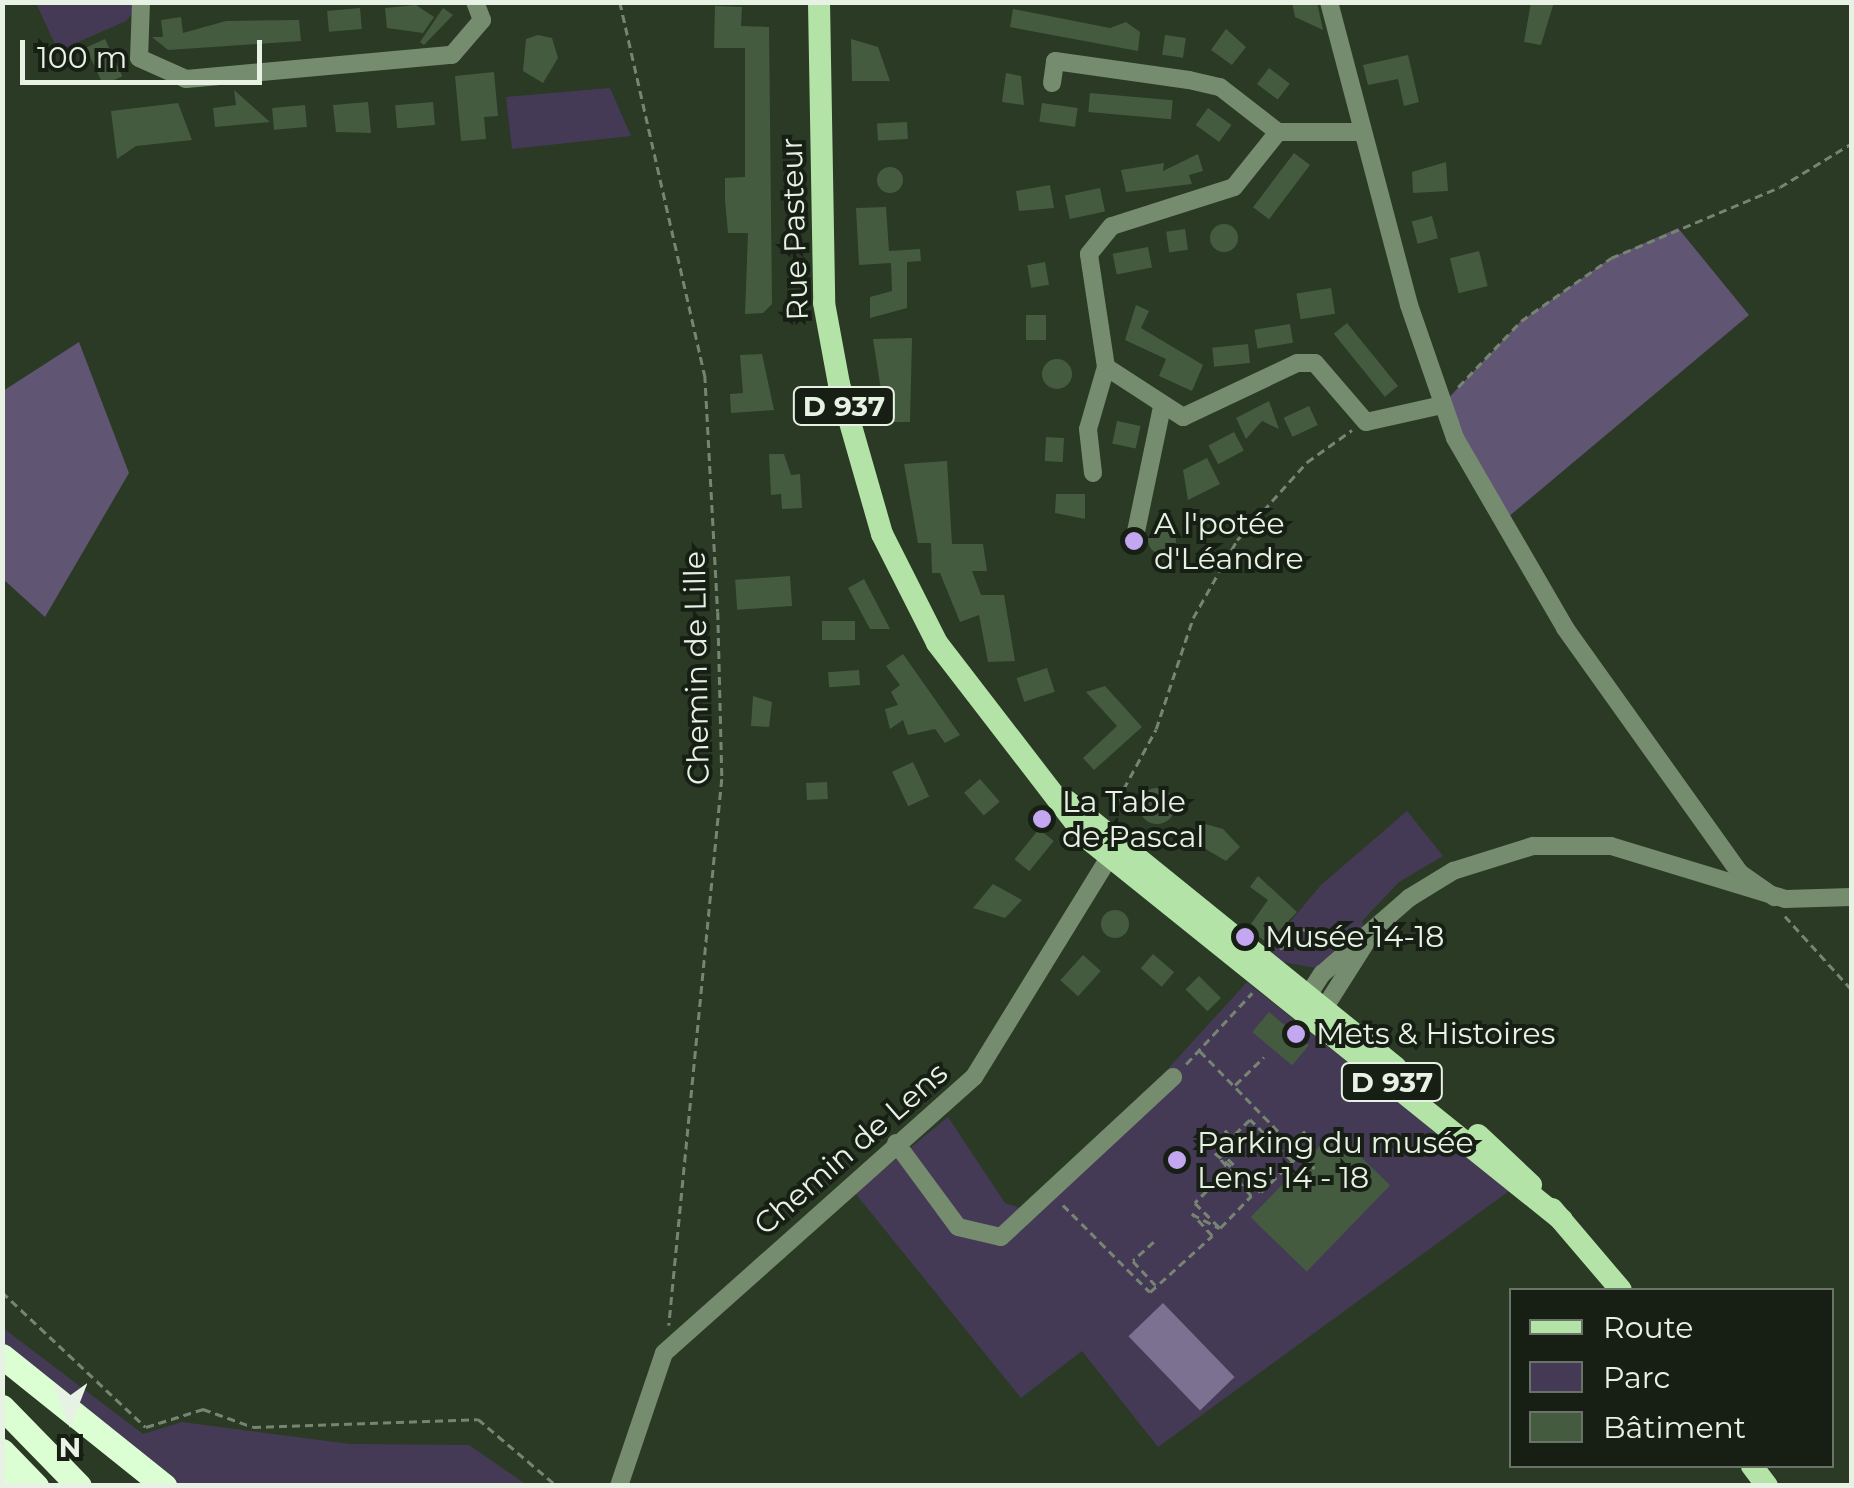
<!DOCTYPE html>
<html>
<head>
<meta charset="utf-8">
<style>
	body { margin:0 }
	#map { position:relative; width:1854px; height:1488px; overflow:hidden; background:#2a3a25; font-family:Montserrat,sans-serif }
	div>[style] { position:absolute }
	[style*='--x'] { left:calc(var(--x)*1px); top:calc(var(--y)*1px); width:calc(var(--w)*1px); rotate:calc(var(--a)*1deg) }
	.green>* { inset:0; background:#453a56 }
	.forest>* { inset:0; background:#615574 }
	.water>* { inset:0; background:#7d7191; transform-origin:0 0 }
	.building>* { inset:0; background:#455b3f; transform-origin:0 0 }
	.round { border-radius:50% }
	.path>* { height:2.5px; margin-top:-1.25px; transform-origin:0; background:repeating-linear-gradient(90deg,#768472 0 8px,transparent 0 13px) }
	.minor>* { height:18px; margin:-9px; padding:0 9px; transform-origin:9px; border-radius:9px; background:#758c6f }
	.major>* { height:22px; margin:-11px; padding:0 11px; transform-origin:11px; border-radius:11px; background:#b4e3a7 }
	.highway>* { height:25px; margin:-12.5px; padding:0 12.5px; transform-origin:12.5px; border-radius:12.5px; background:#dcfed3 }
	.dots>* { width:28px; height:28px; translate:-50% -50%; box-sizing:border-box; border:5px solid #171f15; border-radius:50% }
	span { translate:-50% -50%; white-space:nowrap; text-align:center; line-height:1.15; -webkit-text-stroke:8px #171f15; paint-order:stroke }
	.shield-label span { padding:2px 8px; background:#171f15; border:2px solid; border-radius:8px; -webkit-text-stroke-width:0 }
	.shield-label { font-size:28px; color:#e7f2e5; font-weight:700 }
	.street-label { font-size:30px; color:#e7f2e5 }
	.poi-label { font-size:30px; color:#e7f2e5 }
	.left { translate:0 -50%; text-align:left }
	.frame { position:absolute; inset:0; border:5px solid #e7f2e5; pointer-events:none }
	.legend { position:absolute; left:1509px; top:1288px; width:325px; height:180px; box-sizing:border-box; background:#171f15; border:2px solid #6a7368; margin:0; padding:12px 18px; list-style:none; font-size:30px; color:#e7f2e5 }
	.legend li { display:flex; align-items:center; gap:20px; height:50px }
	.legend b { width:50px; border:2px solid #6a7368 }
	.north { position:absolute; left:20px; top:1368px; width:100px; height:100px; -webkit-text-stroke:8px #171f15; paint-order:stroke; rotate:180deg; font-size:28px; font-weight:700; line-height:40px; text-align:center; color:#e7f2e5 }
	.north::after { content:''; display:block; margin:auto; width:35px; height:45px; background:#e7f2e5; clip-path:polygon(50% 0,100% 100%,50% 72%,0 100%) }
	.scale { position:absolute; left:20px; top:40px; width:242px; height:45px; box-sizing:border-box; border:5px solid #e7f2e5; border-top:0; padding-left:12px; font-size:30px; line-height:35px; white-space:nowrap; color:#e7f2e5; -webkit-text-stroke:8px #171f15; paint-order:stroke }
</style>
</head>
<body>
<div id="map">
	<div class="green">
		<div style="clip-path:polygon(36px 3px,141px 3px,126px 21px,58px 51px)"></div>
		<div style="clip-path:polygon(610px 88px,631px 136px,512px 149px,506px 97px)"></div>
		<div style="clip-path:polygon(1407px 811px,1443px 856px,1399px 882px,1362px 921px,1365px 932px,1316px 968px,1272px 960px,1274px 941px,1321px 885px)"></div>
		<div style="clip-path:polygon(1247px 982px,1509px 1191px,1158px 1447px,1082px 1351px,1021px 1398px,855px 1193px,948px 1117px,1005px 1203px,1023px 1209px,1124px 1117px)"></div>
		<div style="clip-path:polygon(3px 1328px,143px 1434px,182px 1422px,350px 1444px,469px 1445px,527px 1485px,178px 1485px,3px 1343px)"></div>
	</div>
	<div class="forest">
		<div style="clip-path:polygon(1678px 228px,1749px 315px,1501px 523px,1442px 405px,1521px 321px,1611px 258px)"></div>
		<div style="clip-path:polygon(79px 342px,129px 473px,45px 617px,3px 579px,3px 391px)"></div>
	</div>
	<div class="water">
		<div style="left:1163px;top:1303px;width:103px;height:48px;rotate:46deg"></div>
	</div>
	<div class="building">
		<div style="clip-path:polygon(1292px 2px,1317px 2px,1323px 30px,1295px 17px)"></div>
		<div style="clip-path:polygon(1531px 2px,1554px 2px,1541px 45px,1524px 42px)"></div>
		<div style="clip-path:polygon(416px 5px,434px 17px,423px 33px,387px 28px,385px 8px)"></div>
		<div style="clip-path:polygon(715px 6px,742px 7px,741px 26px,769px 27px,772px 304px,763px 313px,745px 314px,748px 233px,728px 233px,725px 200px,725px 178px,745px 177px,745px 48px,714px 48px)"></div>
		<div style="left:360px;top:8px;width:21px;height:33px;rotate:85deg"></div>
		<div style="clip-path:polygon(443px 8px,453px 15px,424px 45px,420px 42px)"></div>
		<div style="clip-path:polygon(1013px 9px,1110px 28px,1126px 22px,1140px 32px,1138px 51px,1010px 27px)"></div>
		<div style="clip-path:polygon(181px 17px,183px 33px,226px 21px,299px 20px,301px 41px,168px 50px,152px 37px,163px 37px,161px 20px)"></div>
		<div style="clip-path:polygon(1226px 29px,1246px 47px,1232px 65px,1211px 50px)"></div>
		<div style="clip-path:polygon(538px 35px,552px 38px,558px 58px,543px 83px,523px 71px,526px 39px)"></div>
		<div style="left:1165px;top:35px;width:21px;height:20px;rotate:8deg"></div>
		<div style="left:105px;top:39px;width:41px;height:21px;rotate:65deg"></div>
		<div style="clip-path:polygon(851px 39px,878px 47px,890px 81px,852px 81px)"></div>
		<div style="clip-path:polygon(1408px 55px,1419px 102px,1404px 106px,1398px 79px,1368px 85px,1363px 65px)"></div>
		<div style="left:1269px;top:68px;width:26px;height:20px;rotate:37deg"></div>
		<div style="clip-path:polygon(494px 72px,498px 116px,484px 117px,486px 139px,461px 141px,455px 76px)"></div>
		<div style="clip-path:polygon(1006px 73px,1021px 76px,1024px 105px,1002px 102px)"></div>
		<div style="clip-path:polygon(234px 90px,270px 122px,215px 127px,213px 108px,236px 105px)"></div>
		<div style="left:1090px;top:93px;width:83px;height:19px;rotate:5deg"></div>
		<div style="clip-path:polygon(368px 102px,371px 133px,336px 132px,333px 105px)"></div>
		<div style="left:433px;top:102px;width:23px;height:38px;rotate:85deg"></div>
		<div style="clip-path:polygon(178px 103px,192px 140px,136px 146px,117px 159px,111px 111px)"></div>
		<div style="left:1042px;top:103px;width:36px;height:19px;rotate:8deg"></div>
		<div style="left:305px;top:105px;width:22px;height:33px;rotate:85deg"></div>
		<div style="left:1208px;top:108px;width:29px;height:21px;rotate:36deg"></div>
		<div style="left:907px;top:122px;width:17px;height:30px;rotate:87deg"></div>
		<div style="left:1294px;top:153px;width:20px;height:68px;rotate:37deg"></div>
		<div style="clip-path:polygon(1198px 154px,1203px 171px,1189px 175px,1192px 184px,1126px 192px,1121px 170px,1164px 163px,1163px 171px)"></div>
		<div style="clip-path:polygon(1446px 162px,1448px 191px,1413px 193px,1412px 172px)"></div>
		<div class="round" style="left:877px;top:167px;width:26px;height:26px"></div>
		<div style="clip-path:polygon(1050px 185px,1054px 208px,1019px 211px,1016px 191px)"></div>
		<div style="left:1100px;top:188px;width:24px;height:36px;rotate:78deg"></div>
		<div style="clip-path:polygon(886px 207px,889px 251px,920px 249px,921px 261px,907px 262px,907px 308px,870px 318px,870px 297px,892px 291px,891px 263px,859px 265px,856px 208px)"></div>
		<div style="left:1432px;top:216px;width:23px;height:21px;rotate:75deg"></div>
		<div class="round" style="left:1210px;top:224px;width:28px;height:28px"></div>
		<div style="left:1185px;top:229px;width:21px;height:19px;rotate:82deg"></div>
		<div style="left:1148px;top:247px;width:21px;height:36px;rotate:79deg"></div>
		<div style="left:1479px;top:251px;width:36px;height:30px;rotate:76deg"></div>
		<div style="left:1045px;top:262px;width:23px;height:18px;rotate:80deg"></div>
		<div style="left:1331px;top:288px;width:26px;height:35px;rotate:81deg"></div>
		<div style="clip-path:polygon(1136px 305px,1149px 311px,1141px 328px,1203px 365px,1192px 391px,1159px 376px,1166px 359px,1125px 340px)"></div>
		<div style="left:1046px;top:315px;width:25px;height:20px;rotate:90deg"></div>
		<div style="left:1347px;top:323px;width:81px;height:17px;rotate:51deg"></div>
		<div style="left:1290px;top:324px;width:19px;height:36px;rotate:81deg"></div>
		<div style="clip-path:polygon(912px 338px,910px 422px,886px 422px,873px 339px)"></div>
		<div style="left:1248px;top:344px;width:19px;height:36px;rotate:84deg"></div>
		<div style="clip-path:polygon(762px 354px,774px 410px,731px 413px,730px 394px,743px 393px,740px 355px)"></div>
		<div class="round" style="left:1042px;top:359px;width:30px;height:30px"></div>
		<div style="clip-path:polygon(1269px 401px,1279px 429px,1262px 421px,1246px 439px,1236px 418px)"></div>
		<div style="left:1309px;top:406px;width:21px;height:28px;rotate:65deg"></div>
		<div style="left:1117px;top:421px;width:24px;height:23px;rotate:12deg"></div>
		<div style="left:1234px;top:432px;width:21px;height:29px;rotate:62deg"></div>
		<div style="left:1046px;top:437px;width:18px;height:24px;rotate:3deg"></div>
		<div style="clip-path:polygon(769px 454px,784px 454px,791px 475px,800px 474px,802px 508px,782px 509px,781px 494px,771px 495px)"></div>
		<div style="clip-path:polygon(1207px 458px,1220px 484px,1188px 500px,1183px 470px)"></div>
		<div style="clip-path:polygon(947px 461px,952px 544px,983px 544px,987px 571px,972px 571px,981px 595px,1004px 595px,1015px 661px,988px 662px,979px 615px,960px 622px,940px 573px,932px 573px,931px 543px,918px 543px,904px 464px)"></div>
		<div style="clip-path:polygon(1056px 494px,1085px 494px,1085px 519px,1055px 513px)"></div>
		<div class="round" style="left:1148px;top:526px;width:28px;height:28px"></div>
		<div style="left:790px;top:576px;width:30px;height:55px;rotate:86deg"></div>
		<div style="clip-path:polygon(864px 579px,875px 600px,890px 629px,870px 629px,848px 588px)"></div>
		<div style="left:822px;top:621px;width:33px;height:19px"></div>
		<div style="clip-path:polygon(903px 654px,934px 698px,960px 735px,945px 743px,935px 729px,908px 735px,903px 720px,890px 729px,885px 709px,898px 705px,891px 692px,900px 685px,886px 666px)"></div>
		<div style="left:1047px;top:668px;width:25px;height:32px;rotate:72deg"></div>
		<div style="left:859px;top:670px;width:15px;height:31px;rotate:86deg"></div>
		<div style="clip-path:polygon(1105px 686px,1142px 727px,1094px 770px,1083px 758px,1117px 726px,1086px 692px)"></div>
		<div style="clip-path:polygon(753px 696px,772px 702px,769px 727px,751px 726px)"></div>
		<div style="left:913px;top:762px;width:38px;height:23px;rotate:65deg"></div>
		<div style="left:980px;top:779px;width:30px;height:21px;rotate:49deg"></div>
		<div style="left:827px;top:782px;width:17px;height:21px;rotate:87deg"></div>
		<div class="round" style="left:1139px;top:788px;width:36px;height:36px"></div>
		<div style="clip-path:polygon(1198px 822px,1223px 829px,1240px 847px,1226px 861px,1192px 841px)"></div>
		<div style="left:1039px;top:829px;width:19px;height:39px;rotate:39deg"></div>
		<div style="clip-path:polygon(1258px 876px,1297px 912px,1267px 943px,1248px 928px,1268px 900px,1250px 887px)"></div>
		<div style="clip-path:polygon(993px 884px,1022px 900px,1005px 918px,973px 908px)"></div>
		<div class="round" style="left:1101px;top:910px;width:28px;height:28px"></div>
		<div style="left:1153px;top:954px;width:28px;height:19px;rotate:41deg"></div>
		<div style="left:1083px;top:955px;width:24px;height:34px;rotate:42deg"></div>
		<div style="left:1199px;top:976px;width:31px;height:19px;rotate:45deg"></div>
		<div style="left:1269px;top:1012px;width:52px;height:26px;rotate:40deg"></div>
		<div style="left:1334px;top:1131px;width:78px;height:120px;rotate:44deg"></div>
	</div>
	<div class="path">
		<div style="--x:620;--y:2;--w:383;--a:77.2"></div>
		<div style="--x:705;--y:375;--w:237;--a:86.9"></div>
		<div style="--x:718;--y:612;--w:167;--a:88.6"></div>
		<div style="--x:722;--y:779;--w:549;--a:95.54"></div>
		<div style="--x:1458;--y:387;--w:91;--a:-46.3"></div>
		<div style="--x:1521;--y:321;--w:110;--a:-35"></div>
		<div style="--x:1611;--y:258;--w:183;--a:-22.8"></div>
		<div style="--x:1780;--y:187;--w:84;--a:-31.4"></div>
		<div style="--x:1111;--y:812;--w:94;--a:-61.5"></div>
		<div style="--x:1156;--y:729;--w:117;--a:-71.6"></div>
		<div style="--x:1193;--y:618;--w:90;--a:-60.6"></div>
		<div style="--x:1237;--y:540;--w:105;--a:-48.1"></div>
		<div style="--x:1307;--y:462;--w:55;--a:-35.4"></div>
		<div style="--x:1785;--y:916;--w:100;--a:47.8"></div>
		<div style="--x:1280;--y:949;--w:29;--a:-44"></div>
		<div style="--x:1301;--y:929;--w:37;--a:13"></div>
		<div style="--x:1200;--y:1051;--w:165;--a:45.7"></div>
		<div style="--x:1186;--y:1064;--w:97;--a:-47.1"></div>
		<div style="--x:1235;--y:1085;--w:40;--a:-44"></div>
		<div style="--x:1225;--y:1130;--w:9;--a:49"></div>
		<div style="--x:1291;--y:1144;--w:19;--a:-43"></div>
		<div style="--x:1292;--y:1161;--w:59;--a:-135.7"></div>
		<div style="--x:1250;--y:1120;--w:43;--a:135.9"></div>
		<div style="--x:1219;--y:1150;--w:59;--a:45"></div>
		<div style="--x:1261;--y:1192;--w:54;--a:-44.3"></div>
		<div style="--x:1207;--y:1191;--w:17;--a:135"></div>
		<div style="--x:1195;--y:1203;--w:35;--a:45"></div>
		<div style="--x:1220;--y:1228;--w:45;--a:-45.9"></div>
		<div style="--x:1251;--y:1196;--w:56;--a:-129.9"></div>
		<div style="--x:1215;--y:1153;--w:60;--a:40.3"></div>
		<div style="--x:1063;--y:1205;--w:123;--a:45"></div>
		<div style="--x:1150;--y:1292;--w:84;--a:-42.1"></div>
		<div style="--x:1212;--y:1236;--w:30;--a:-132"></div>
		<div style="--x:1192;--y:1214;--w:31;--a:27"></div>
		<div style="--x:1154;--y:1242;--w:28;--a:138"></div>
		<div style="--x:1133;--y:1261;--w:33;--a:47"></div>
		<div style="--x:2;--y:1292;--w:197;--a:43.2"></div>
		<div style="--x:146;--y:1427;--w:60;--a:-17.5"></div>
		<div style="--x:203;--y:1409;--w:53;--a:19.8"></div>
		<div style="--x:253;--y:1427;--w:225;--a:-2"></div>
		<div style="--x:478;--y:1419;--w:104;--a:40.3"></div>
	</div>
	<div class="minor">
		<div style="--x:141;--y:2;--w:56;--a:92"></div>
		<div style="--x:139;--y:58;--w:51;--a:24.1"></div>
		<div style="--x:186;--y:79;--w:267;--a:-5.2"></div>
		<div style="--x:452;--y:55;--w:46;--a:-49.4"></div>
		<div style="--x:482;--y:20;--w:19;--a:-111"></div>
		<div style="--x:1329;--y:2;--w:313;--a:75.2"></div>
		<div style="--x:1409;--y:305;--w:141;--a:70.9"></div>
		<div style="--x:1455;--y:438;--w:220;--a:59.9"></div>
		<div style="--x:1565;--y:628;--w:301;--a:54.5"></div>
		<div style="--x:1740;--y:873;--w:42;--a:35.2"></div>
		<div style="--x:1052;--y:83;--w:22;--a:-82"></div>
		<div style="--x:1055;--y:61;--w:135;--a:8.1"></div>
		<div style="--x:1189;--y:80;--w:32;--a:13"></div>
		<div style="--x:1220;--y:87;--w:73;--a:37.8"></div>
		<div style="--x:1106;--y:367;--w:92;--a:33"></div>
		<div style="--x:1183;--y:417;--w:126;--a:-25.3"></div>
		<div style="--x:1297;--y:363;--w:18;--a:0"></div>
		<div style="--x:1315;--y:363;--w:78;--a:49.2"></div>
		<div style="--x:1366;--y:422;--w:78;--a:-12.6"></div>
		<div style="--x:1093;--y:473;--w:44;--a:-96.5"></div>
		<div style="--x:1088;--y:429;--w:65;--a:-73.8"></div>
		<div style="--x:1106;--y:367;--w:114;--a:-98.6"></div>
		<div style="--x:1089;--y:254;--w:36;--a:-51"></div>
		<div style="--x:1112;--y:226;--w:128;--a:-17.7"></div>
		<div style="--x:1234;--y:187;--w:70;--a:-51.3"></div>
		<div style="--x:1278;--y:132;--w:82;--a:0"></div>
		<div style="--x:1134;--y:541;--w:137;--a:-78.2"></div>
		<div style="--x:1303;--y:1003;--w:35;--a:-57"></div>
		<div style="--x:1322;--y:974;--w:116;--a:-41.1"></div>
		<div style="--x:1409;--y:898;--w:52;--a:-31.5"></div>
		<div style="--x:1453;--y:871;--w:84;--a:-17.4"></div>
		<div style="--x:1533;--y:846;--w:78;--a:0"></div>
		<div style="--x:1611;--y:846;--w:182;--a:16.9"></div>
		<div style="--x:1785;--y:899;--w:67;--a:-1.7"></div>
		<div style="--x:1318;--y:1018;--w:88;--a:-57.6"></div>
		<div style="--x:896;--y:1143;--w:104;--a:53.6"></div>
		<div style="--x:958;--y:1227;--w:44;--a:13.1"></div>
		<div style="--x:1001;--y:1237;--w:235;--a:-42.9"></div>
		<div style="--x:619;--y:1486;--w:140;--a:-71.3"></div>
		<div style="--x:664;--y:1353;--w:415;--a:-41.7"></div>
		<div style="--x:974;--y:1077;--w:271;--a:-58.4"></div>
	</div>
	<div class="major">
		<div style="--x:819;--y:2;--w:301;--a:89"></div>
		<div style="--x:824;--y:303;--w:82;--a:79.5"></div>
		<div style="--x:839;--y:384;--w:156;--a:74"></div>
		<div style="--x:882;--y:534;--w:122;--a:63.2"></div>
		<div style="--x:937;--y:643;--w:247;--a:52.4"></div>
		<div style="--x:1088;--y:839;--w:608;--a:38.79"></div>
		<div style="--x:1067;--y:801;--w:423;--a:39"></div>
		<div style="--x:1478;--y:1135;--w:73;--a:43.3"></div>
		<div style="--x:1552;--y:1209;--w:106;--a:49.6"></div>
		<div style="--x:1752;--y:1466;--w:25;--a:53"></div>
	</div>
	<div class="highway">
		<div style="--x:2;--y:1356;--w:208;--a:38.7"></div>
		<div style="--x:2;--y:1407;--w:110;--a:45.7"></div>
		<div style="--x:2;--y:1451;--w:49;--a:45.8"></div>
		<div style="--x:2;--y:1477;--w:11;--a:52"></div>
	</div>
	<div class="dots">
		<div style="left:1134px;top:541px;background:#c4a7f1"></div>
		<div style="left:1042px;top:819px;background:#c4a7f1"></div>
		<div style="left:1245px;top:937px;background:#c4a7f1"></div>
		<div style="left:1296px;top:1034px;background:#c4a7f1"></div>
		<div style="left:1177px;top:1160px;background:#c4a7f1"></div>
	</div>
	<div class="shield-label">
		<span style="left:844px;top:406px">D 937</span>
		<span style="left:1392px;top:1082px">D 937</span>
	</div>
	<div class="street-label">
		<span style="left:795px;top:229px;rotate:-92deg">Rue Pasteur</span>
		<span style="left:697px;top:668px;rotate:-91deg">Chemin de Lille</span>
		<span style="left:851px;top:1149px;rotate:-41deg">Chemin de Lens</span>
	</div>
	<div class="poi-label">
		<span class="left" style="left:1154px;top:541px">A l'potée<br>d'Léandre</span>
		<span class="left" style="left:1062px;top:819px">La Table<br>de Pascal</span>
		<span class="left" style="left:1265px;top:937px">Musée 14-18</span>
		<span class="left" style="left:1316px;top:1034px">Mets &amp; Histoires</span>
		<span class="left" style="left:1197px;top:1160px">Parking du musée<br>Lens' 14 - 18</span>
	</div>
	<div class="frame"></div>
	<ul class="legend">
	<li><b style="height:12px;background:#b4e3a7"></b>Route</li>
	<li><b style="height:28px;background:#453a56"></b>Parc</li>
	<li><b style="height:28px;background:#455b3f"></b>Bâtiment</li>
	</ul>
	<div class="north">N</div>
	<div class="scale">100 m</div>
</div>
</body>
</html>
